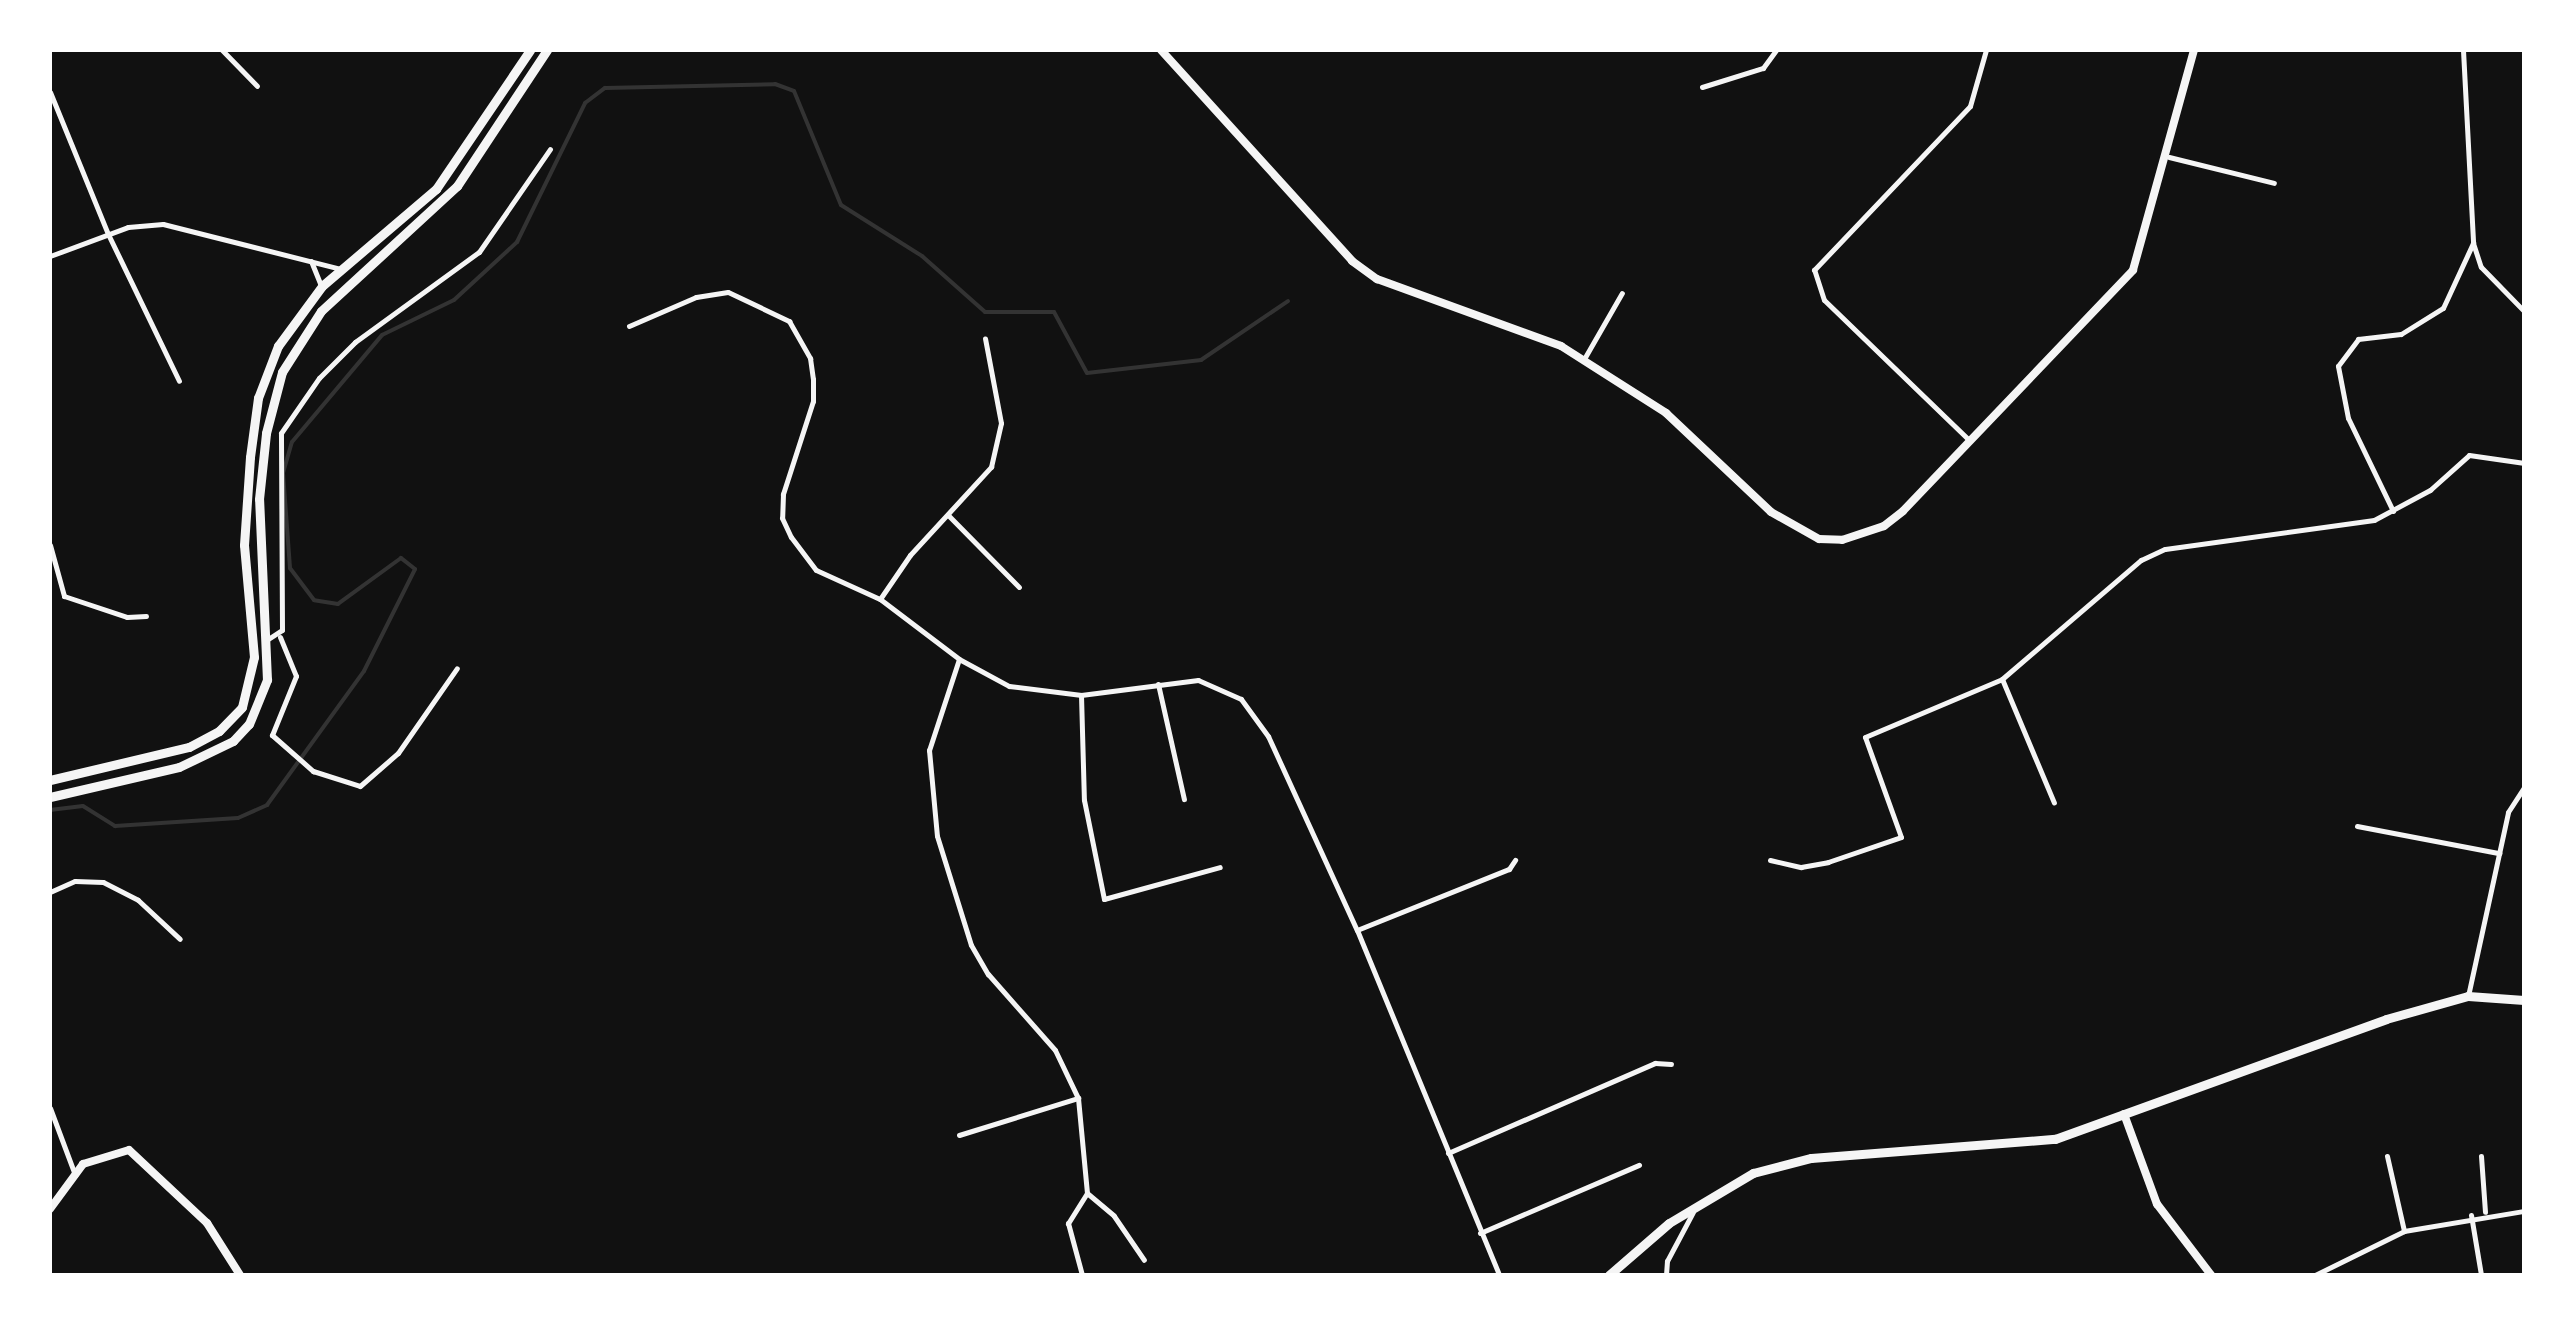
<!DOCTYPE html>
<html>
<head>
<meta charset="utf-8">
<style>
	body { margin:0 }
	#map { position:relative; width:2574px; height:1325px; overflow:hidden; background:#111; font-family:"PT Sans",sans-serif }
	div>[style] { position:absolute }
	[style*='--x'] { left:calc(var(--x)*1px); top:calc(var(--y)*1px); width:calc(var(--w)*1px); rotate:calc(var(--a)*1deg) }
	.stream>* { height:4px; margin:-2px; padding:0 2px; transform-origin:2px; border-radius:2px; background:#333 }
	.minor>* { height:5px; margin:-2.5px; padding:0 2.5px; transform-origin:2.5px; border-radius:2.5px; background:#f5f5f5 }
	.secondary>* { height:8px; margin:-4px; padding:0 4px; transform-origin:4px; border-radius:4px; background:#f5f5f5 }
	.primary>* { height:9px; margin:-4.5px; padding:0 4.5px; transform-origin:4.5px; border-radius:4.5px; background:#f5f5f5 }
	.trunk>* { height:9px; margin:-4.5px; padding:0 4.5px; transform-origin:4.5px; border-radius:4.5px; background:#f5f5f5 }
	span { translate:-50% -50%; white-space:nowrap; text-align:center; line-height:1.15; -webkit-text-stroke:8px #fff; paint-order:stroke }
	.frame { position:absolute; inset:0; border:52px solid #fff; pointer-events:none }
</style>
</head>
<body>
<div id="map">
	<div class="stream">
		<div style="--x:50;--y:810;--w:33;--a:-7"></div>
		<div style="--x:83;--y:806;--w:38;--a:32"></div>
		<div style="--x:115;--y:826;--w:123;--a:-3.7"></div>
		<div style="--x:238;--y:818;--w:32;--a:-24"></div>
		<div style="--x:267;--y:805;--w:165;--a:-54.1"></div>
		<div style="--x:364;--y:671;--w:114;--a:-63.4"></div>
		<div style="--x:415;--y:569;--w:18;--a:-142"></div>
		<div style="--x:401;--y:558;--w:78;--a:143.9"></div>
		<div style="--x:338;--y:604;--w:24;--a:-171"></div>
		<div style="--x:314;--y:600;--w:40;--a:-127"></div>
		<div style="--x:290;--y:568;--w:95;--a:-94.2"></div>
		<div style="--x:283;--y:473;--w:32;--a:-74"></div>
		<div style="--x:292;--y:442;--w:140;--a:-49.9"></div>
		<div style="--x:382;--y:335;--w:80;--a:-25.9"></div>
		<div style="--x:454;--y:300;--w:86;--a:-42.6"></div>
		<div style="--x:517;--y:242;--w:155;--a:-63.9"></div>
		<div style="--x:585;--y:103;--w:25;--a:-37"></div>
		<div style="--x:605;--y:88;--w:170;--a:-1.3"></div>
		<div style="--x:775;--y:84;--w:20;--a:20"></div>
		<div style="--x:794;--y:91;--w:123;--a:67.6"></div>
		<div style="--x:841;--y:205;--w:96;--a:32.2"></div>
		<div style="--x:922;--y:256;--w:84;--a:41.6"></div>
		<div style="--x:985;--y:312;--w:69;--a:0"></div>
		<div style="--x:1054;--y:312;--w:69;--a:61.6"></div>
		<div style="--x:1087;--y:373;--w:115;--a:-6.5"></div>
		<div style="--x:1201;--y:360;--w:105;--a:-34.1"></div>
	</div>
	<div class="minor">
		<div style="--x:222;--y:50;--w:50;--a:45.8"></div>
		<div style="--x:2463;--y:50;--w:193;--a:87"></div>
		<div style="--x:2473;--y:243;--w:25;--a:72"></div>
		<div style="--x:2481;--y:267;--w:62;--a:45.7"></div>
		<div style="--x:1702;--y:87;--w:64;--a:-17.3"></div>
		<div style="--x:1763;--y:68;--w:22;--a:-54"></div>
		<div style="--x:50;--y:92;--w:153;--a:67.8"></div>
		<div style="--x:108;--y:234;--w:163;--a:64.2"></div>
		<div style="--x:2169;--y:157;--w:108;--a:13.9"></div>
		<div style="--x:50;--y:256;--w:83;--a:-20.4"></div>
		<div style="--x:128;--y:227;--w:35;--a:-5"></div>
		<div style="--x:163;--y:224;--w:184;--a:14.2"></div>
		<div style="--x:311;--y:261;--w:27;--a:68"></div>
		<div style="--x:629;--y:326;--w:73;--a:-23.4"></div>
		<div style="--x:696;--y:297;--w:32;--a:-9"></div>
		<div style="--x:728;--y:292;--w:68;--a:25.4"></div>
		<div style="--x:789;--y:321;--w:43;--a:60.4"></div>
		<div style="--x:810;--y:358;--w:21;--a:82"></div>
		<div style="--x:813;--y:379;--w:22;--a:90"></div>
		<div style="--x:813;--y:401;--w:98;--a:107.9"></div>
		<div style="--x:783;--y:494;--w:24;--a:92"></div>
		<div style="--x:782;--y:518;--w:21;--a:65"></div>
		<div style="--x:791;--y:537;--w:41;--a:52.9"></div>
		<div style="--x:816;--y:570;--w:70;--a:24.4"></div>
		<div style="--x:880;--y:599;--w:99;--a:37.2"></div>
		<div style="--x:959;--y:659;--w:57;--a:28.4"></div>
		<div style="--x:1009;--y:686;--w:73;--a:7.1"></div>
		<div style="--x:1081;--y:695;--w:118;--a:-7.3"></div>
		<div style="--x:1198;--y:680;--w:47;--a:23.8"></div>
		<div style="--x:1241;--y:699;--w:46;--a:53.9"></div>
		<div style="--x:1268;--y:736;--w:213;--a:65.4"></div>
		<div style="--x:1357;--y:930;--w:373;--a:67.6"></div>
		<div style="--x:1584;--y:359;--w:76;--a:-60.1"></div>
		<div style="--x:1968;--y:439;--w:200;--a:-136"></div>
		<div style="--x:1824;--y:300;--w:32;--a:-108"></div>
		<div style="--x:1814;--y:270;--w:226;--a:-46.4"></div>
		<div style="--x:1970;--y:106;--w:58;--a:-74.1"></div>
		<div style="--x:2393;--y:511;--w:103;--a:-115.8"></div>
		<div style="--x:2348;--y:418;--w:53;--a:-100.9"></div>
		<div style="--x:2338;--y:366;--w:34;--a:-53"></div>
		<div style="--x:2358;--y:339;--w:43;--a:-6.6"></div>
		<div style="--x:2401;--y:334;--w:49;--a:-31.8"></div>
		<div style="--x:2443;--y:308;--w:72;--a:-65.2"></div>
		<div style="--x:948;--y:515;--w:101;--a:45.4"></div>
		<div style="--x:50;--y:545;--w:53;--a:74.6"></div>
		<div style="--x:64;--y:596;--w:66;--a:18.4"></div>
		<div style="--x:127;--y:617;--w:19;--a:-3"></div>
		<div style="--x:880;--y:599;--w:53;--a:-55.7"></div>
		<div style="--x:910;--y:555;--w:120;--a:-47.4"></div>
		<div style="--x:991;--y:467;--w:45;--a:-77.2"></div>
		<div style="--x:1001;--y:423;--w:86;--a:-100.7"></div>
		<div style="--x:280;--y:637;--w:42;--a:67.7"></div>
		<div style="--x:296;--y:676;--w:64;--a:112.1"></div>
		<div style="--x:272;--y:735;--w:55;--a:41.3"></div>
		<div style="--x:313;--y:771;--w:49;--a:17.7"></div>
		<div style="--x:360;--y:786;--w:50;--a:-41"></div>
		<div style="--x:398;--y:753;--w:103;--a:-55.2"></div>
		<div style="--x:265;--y:641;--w:20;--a:-33"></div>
		<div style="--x:282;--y:630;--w:197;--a:-90.3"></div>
		<div style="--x:281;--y:433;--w:67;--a:-55.4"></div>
		<div style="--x:319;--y:378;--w:51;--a:-45"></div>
		<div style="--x:355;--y:342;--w:153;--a:-36"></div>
		<div style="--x:479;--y:252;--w:125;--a:-55.4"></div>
		<div style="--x:959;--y:659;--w:96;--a:108.2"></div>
		<div style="--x:929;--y:750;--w:86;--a:84.7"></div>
		<div style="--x:937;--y:836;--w:114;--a:72.7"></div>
		<div style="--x:971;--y:945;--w:34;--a:60"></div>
		<div style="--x:988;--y:974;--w:101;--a:48.6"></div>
		<div style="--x:1055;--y:1050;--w:53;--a:64.4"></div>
		<div style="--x:1078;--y:1098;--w:95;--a:84.6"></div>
		<div style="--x:1087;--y:1193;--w:36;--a:122"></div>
		<div style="--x:1068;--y:1223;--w:54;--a:74.9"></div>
		<div style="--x:2002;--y:679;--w:134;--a:67.2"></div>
		<div style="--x:1158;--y:684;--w:118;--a:77.3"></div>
		<div style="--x:1081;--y:695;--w:105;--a:88.4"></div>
		<div style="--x:1084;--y:800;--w:101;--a:78.6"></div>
		<div style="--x:1104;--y:899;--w:120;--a:-15.4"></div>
		<div style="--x:2357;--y:826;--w:145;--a:10.8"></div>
		<div style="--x:1770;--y:860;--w:32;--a:13"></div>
		<div style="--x:1801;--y:867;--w:27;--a:-10"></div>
		<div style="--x:1828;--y:862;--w:77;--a:-18.9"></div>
		<div style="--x:1901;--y:837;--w:106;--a:-109.8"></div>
		<div style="--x:1865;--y:737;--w:149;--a:-22.9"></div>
		<div style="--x:2002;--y:679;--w:183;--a:-40.6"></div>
		<div style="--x:2141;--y:560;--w:26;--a:-25"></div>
		<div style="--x:2165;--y:549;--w:211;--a:-7.9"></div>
		<div style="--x:2374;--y:520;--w:64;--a:-28.2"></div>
		<div style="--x:2430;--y:490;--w:52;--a:-41.9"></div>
		<div style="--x:2469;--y:455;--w:56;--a:8.3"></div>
		<div style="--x:50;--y:892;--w:27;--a:-24"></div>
		<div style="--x:75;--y:881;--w:28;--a:2"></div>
		<div style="--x:103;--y:882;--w:39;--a:27"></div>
		<div style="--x:138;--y:900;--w:57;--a:42.9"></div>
		<div style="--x:1357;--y:930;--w:164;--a:-21.9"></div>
		<div style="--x:1509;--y:869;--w:11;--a:-56"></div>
		<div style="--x:2468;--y:996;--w:188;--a:-77.7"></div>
		<div style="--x:2508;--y:812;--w:30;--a:-57"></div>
		<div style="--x:50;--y:1108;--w:72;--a:69.5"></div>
		<div style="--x:959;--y:1135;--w:125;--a:-17.3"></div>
		<div style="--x:1448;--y:1153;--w:226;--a:-23.5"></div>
		<div style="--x:1655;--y:1063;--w:16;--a:4"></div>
		<div style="--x:2387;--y:1156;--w:77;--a:77.2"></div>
		<div style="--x:2481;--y:1156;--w:56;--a:85.9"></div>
		<div style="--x:1087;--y:1193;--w:35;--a:40"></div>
		<div style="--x:1114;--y:1216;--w:53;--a:55.7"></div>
		<div style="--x:2471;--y:1215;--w:61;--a:80.5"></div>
		<div style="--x:1480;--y:1233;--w:173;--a:-23.2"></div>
		<div style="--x:1666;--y:1275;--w:14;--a:-86"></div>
		<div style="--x:1667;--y:1261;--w:55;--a:-62"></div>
		<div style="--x:2315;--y:1275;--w:99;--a:-26.3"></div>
		<div style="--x:2404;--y:1231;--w:122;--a:-9.5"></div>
	</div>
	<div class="secondary">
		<div style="--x:1161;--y:50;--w:285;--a:47.8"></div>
		<div style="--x:1352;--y:261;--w:31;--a:36"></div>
		<div style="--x:1377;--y:279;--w:196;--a:20"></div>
		<div style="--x:1561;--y:346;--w:125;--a:32.5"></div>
		<div style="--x:1666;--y:413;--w:144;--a:43.3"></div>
		<div style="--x:1771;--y:512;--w:55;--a:29.4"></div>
		<div style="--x:1819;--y:539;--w:23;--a:2"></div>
		<div style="--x:1842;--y:540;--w:44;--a:-18.4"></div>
		<div style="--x:1884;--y:526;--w:24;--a:-38"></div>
		<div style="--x:1903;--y:511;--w:333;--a:-46.3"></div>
		<div style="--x:2133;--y:270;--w:228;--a:-74.5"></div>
		<div style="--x:2124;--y:1114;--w:96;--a:69.9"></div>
		<div style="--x:2157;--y:1204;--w:89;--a:52.7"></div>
		<div style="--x:50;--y:1209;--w:56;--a:-53.7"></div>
		<div style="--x:83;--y:1164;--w:48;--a:-16.9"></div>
		<div style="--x:129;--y:1150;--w:107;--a:43.1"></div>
		<div style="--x:207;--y:1223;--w:62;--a:57.6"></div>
	</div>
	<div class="primary">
		<div style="--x:1609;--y:1275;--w:79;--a:-40.9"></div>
		<div style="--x:1669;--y:1223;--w:98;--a:-30.8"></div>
		<div style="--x:1753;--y:1173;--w:60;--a:-14.5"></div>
		<div style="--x:1811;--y:1158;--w:245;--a:-4.5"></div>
		<div style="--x:2055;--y:1139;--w:352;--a:-19.9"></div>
		<div style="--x:2386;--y:1019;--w:85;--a:-15.7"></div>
		<div style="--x:2468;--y:996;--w:56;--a:4.1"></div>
	</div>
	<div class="trunk">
		<div style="--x:50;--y:780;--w:143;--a:-13.4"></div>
		<div style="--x:189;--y:747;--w:34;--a:-28"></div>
		<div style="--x:219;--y:731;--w:33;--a:-46"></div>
		<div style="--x:242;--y:707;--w:51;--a:-76.5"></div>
		<div style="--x:254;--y:657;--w:112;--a:-95.1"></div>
		<div style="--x:244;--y:545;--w:88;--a:-86.1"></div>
		<div style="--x:250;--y:457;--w:60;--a:-82.3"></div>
		<div style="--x:258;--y:398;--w:56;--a:-69"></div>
		<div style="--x:278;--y:346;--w:74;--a:-53.7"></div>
		<div style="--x:322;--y:286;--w:150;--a:-40.4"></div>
		<div style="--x:436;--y:189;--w:168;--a:-55.9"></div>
		<div style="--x:50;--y:797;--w:132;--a:-13.1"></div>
		<div style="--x:179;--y:767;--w:60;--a:-25.7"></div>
		<div style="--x:233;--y:741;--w:23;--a:-47"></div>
		<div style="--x:249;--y:724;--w:48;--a:-67.8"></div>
		<div style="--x:267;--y:680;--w:181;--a:-92.5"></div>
		<div style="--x:259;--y:499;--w:66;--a:-83.9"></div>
		<div style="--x:266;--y:433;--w:63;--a:-75.3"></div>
		<div style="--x:282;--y:372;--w:72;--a:-57.4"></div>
		<div style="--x:321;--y:311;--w:185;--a:-42.6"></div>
		<div style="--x:457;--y:186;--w:163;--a:-56.5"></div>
	</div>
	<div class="frame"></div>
</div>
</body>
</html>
